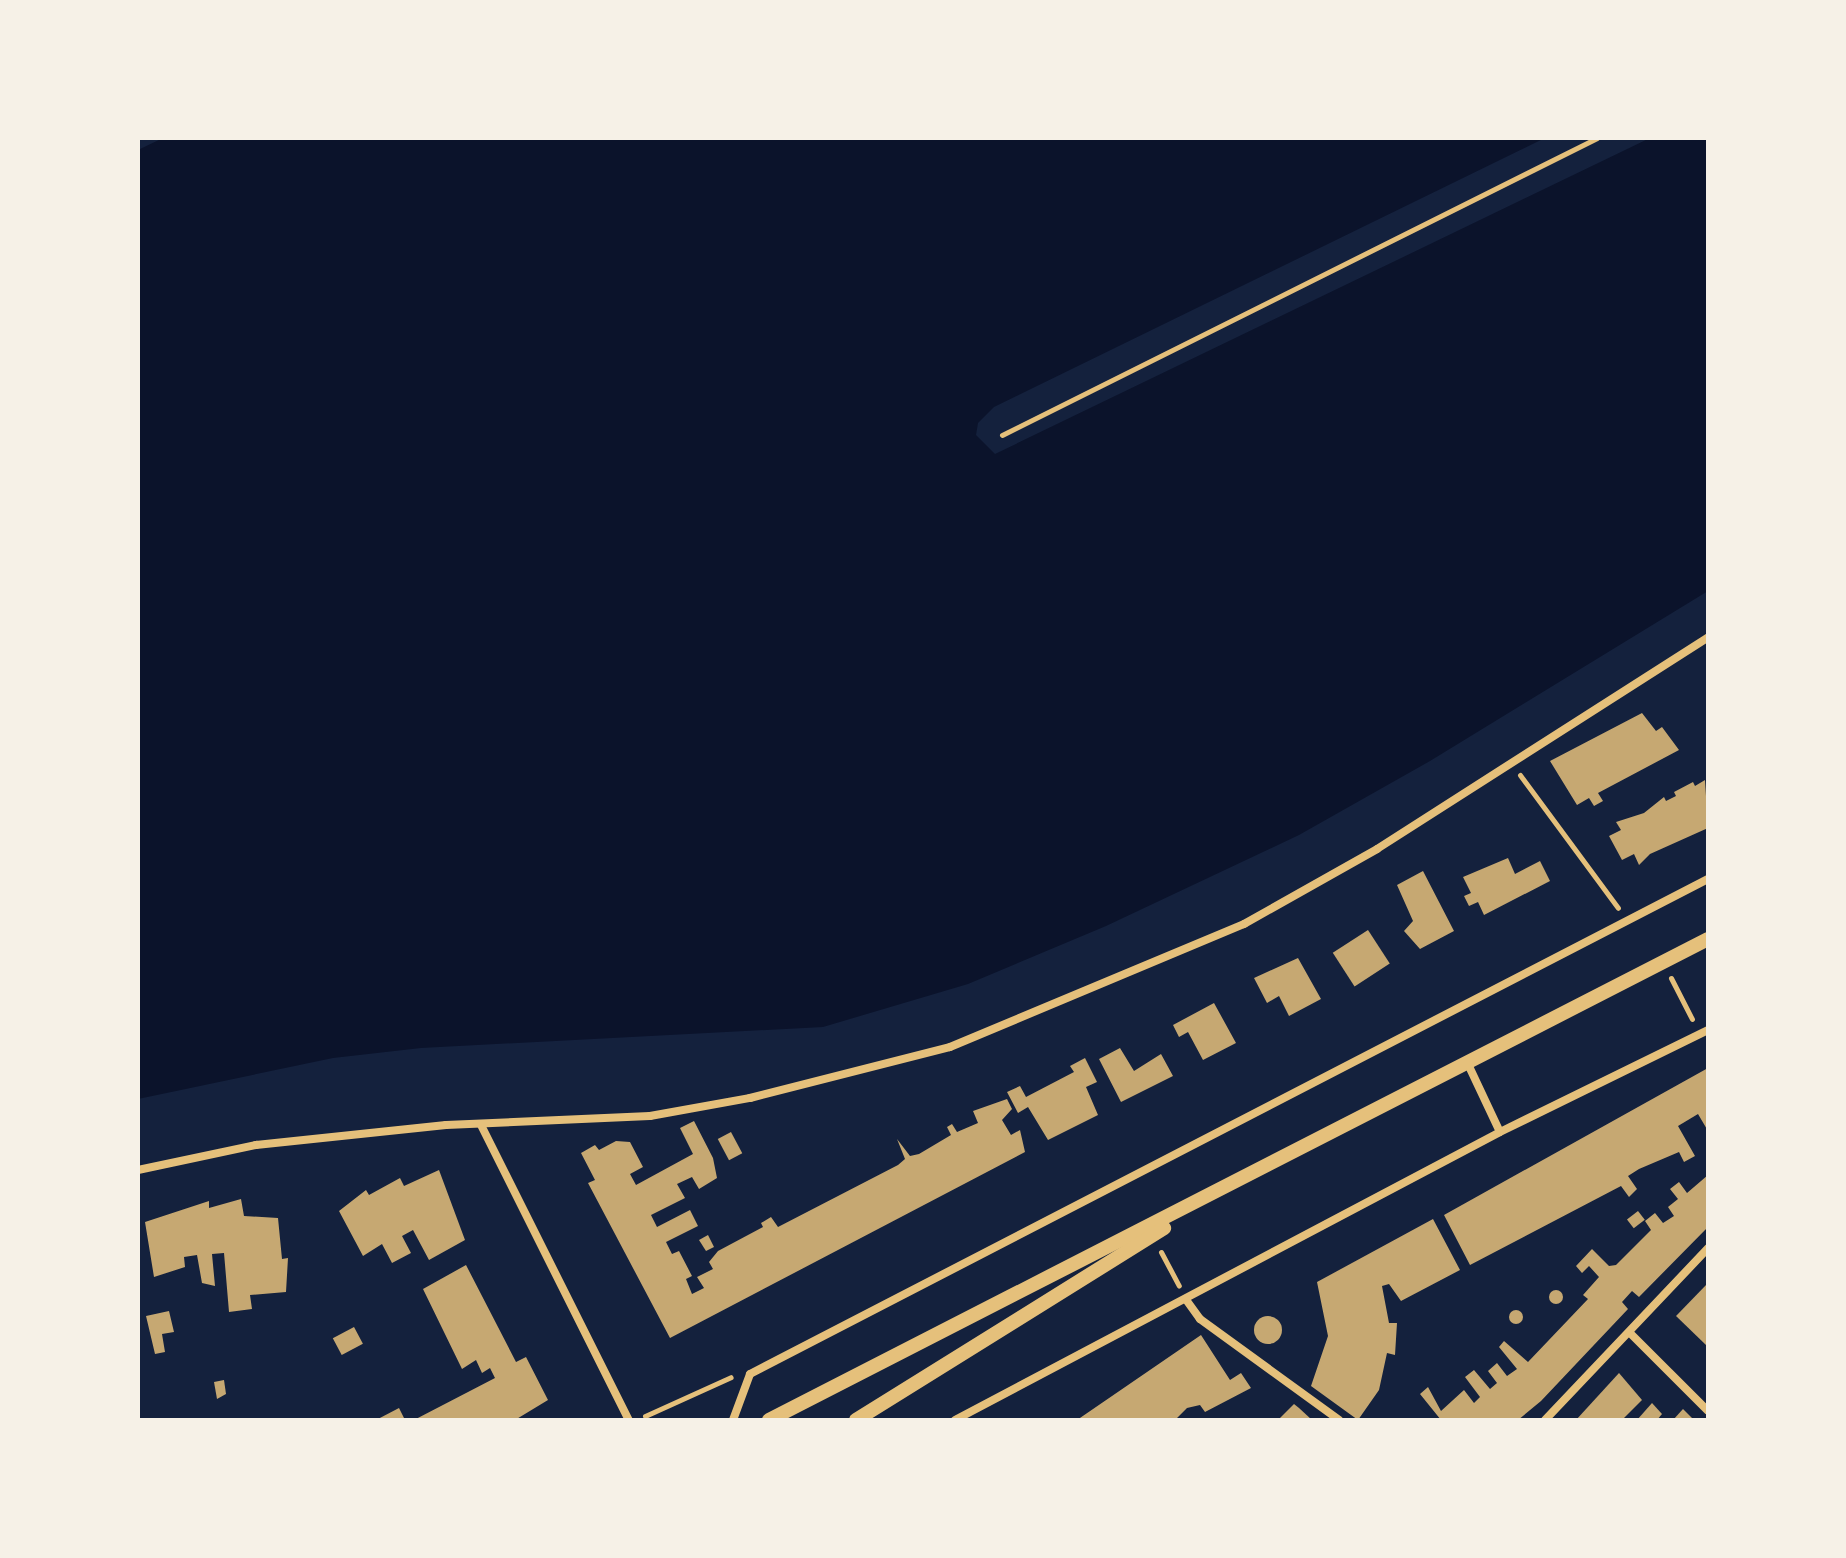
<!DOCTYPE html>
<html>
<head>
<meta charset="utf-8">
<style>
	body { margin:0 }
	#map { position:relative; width:1846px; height:1558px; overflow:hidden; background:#14213d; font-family:"Archivo Narrow",sans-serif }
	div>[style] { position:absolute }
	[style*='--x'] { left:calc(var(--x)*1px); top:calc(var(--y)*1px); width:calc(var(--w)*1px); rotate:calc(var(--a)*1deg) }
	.water>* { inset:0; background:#0b132b }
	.building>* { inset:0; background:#c6a872; transform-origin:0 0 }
	.round { border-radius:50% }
	.path>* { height:5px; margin:-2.5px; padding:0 2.5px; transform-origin:2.5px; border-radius:2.5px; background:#e5c07b }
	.minor>* { height:8px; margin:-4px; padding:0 4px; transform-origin:4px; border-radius:4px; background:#e5c07b }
	.tertiary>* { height:14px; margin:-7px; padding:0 7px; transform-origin:7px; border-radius:7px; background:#e5c07b }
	span { translate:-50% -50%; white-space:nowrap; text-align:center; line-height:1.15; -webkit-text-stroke:8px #f6f1e7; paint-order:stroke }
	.frame { position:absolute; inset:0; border:140px solid #f6f1e7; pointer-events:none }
</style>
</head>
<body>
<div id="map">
	<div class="water">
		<div style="clip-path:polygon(163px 138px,1545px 138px,994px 407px,978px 423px,976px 435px,995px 454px,1650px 138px,1708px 138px,1708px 591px,1430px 761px,1299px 835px,1106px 926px,968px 984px,823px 1027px,421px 1048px,333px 1058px,138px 1099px,138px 150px)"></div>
	</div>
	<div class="building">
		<div style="clip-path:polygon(1642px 713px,1656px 731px,1662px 727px,1679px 750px,1598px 793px,1603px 801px,1594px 806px,1589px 798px,1577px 805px,1550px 761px)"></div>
		<div style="clip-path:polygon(1705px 780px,1708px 828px,1650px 854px,1639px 865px,1634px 854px,1622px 860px,1609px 836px,1621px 830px,1616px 822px,1644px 813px,1664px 797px,1666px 801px,1676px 796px,1674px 792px,1693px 782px,1695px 786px)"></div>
		<div style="clip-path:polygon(1508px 858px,1515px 874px,1540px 861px,1550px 881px,1484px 915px,1478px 902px,1469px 906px,1464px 896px,1471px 893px,1463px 877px)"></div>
		<div style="clip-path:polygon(1423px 871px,1454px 931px,1420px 949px,1404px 931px,1413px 921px,1397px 885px)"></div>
		<div style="left:1368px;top:930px;width:40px;height:42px;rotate:57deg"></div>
		<div style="clip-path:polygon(1298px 958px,1321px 999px,1289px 1016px,1279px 996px,1267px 1003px,1254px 978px)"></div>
		<div style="clip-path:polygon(1214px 1003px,1236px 1043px,1203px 1060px,1188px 1032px,1179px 1037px,1173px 1025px)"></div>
		<div style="clip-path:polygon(1120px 1048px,1134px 1071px,1161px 1054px,1173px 1076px,1121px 1102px,1099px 1059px)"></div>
		<div style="clip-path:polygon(1085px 1058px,1097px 1082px,1086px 1087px,1098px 1115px,1048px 1140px,1028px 1107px,1018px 1113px,1007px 1092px,1020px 1086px,1026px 1097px,1074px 1072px,1070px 1066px)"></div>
		<div style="clip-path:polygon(1708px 1068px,1708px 1131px,1698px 1114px,1678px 1126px,1695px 1156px,1684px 1162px,1679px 1152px,1639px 1169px,1628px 1176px,1637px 1189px,1629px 1197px,1621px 1186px,1470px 1265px,1444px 1215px)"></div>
		<div style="clip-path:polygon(1007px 1099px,1012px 1109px,1002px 1120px,1011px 1135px,1020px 1130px,1025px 1152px,670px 1338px,588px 1183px,595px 1180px,581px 1153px,595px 1145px,599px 1150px,616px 1141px,630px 1142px,643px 1167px,630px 1174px,636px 1185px,693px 1154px,680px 1128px,694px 1121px,713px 1158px,717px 1178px,699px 1189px,692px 1177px,677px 1184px,685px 1198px,651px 1215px,657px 1227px,690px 1210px,698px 1226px,666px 1242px,672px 1254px,679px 1251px,692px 1276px,686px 1279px,692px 1294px,704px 1288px,697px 1277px,713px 1269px,709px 1262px,718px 1251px,763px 1227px,761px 1223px,771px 1217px,778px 1227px,898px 1165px,905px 1159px,897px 1139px,910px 1156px,919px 1154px,951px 1135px,947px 1127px,952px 1124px,957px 1132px,978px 1123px,973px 1111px)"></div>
		<div style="left:731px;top:1132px;width:24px;height:15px;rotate:62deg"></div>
		<div style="clip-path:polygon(439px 1170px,465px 1240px,429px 1260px,413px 1230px,402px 1236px,411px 1253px,392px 1263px,382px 1244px,363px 1256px,339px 1211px,366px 1190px,369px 1195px,400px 1178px,404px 1186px)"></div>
		<div style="clip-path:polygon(1708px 1175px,1708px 1227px,1639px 1297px,1632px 1291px,1622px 1302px,1628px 1309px,1541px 1401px,1518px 1420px,1441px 1420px,1420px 1394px,1428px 1387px,1441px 1411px,1464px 1390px,1474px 1403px,1480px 1397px,1465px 1377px,1474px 1370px,1490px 1389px,1497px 1383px,1488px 1371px,1497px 1363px,1507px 1376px,1517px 1369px,1499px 1347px,1504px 1341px,1528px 1362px,1588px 1299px,1583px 1295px,1599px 1277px,1589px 1266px,1582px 1273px,1576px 1266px,1592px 1249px,1609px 1266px,1616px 1265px,1651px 1230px,1645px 1221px,1655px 1213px,1663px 1223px,1674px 1216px,1668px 1207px,1678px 1199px,1670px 1189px,1679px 1182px,1687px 1193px)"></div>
		<div style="clip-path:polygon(241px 1199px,244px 1216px,278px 1218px,282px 1259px,288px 1258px,286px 1292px,250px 1295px,252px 1309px,229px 1312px,224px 1253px,212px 1254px,215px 1286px,202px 1283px,197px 1255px,184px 1257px,185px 1267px,154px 1277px,145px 1222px,209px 1201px,209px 1208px)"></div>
		<div style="left:1638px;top:1211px;width:11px;height:14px;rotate:52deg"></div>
		<div style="clip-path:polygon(1433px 1219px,1460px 1270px,1401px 1301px,1389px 1284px,1382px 1286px,1389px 1323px,1397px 1323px,1395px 1355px,1387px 1353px,1379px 1390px,1358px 1420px,1311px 1386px,1328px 1336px,1317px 1282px)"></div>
		<div style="clip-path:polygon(708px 1235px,714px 1247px,706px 1251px,699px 1240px)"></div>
		<div style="clip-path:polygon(466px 1265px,516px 1362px,526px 1357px,548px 1400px,515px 1420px,414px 1420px,495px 1378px,490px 1368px,482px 1373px,476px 1360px,462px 1369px,423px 1289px)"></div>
		<div style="clip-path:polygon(1708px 1283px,1708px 1342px,1706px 1345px,1676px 1316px)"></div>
		<div class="round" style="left:1549px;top:1290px;width:14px;height:14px"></div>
		<div class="round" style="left:1509px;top:1310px;width:14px;height:14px"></div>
		<div style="clip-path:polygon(169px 1311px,174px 1332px,162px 1334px,165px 1352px,155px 1354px,146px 1316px)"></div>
		<div class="round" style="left:1254px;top:1316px;width:28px;height:28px"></div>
		<div style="left:354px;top:1327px;width:19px;height:24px;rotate:62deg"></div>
		<div style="clip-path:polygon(1201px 1335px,1230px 1380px,1241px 1373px,1251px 1388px,1205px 1412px,1200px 1405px,1187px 1408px,1175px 1420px,1077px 1420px)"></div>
		<div style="clip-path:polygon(1619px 1373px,1642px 1400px,1622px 1420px,1576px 1420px)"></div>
		<div style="clip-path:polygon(224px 1380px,226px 1394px,217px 1399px,214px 1382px)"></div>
		<div style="clip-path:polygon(1652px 1403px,1662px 1414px,1657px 1420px,1637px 1420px)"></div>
		<div style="clip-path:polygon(1294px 1404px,1299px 1408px,1312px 1420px,1278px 1420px)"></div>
		<div style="clip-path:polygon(399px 1408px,405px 1420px,376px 1420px)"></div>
		<div style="clip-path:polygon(1683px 1409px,1694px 1420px,1673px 1420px)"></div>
	</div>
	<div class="path">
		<div style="--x:1002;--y:435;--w:665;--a:-26.53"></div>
		<div style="--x:1520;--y:775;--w:165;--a:53.6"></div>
		<div style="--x:1671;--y:978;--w:46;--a:62.9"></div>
		<div style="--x:1161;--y:1252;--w:38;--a:62"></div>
		<div style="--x:645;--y:1416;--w:94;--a:-24.4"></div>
	</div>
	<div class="minor">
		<div style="--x:1467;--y:1062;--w:77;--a:64.8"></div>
		<div style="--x:481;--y:1125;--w:330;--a:63.4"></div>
		<div style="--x:138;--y:1170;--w:121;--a:-12"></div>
		<div style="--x:256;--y:1145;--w:191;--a:-6"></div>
		<div style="--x:446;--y:1125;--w:204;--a:-2.5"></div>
		<div style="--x:650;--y:1116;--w:102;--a:-10.2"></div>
		<div style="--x:750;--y:1098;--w:206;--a:-14.3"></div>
		<div style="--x:950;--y:1047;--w:319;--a:-22.7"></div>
		<div style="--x:1244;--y:924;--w:153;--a:-29.4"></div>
		<div style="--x:1377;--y:849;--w:393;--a:-32.6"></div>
		<div style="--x:1187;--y:1301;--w:22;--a:54"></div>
		<div style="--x:1200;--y:1319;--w:172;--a:36"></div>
		<div style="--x:1630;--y:1333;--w:110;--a:45"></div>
		<div style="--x:733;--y:1420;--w:49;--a:-69.7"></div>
		<div style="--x:750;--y:1374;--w:1078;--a:-27.33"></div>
		<div style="--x:955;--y:1420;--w:616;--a:-27.85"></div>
		<div style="--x:1500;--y:1132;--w:232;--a:-26.1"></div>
		<div style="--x:1545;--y:1420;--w:237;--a:-46.5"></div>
	</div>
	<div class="tertiary">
		<div style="--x:769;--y:1420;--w:1055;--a:-27.12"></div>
		<div style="--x:856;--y:1420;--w:363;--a:-31.9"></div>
	</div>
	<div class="frame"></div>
</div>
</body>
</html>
